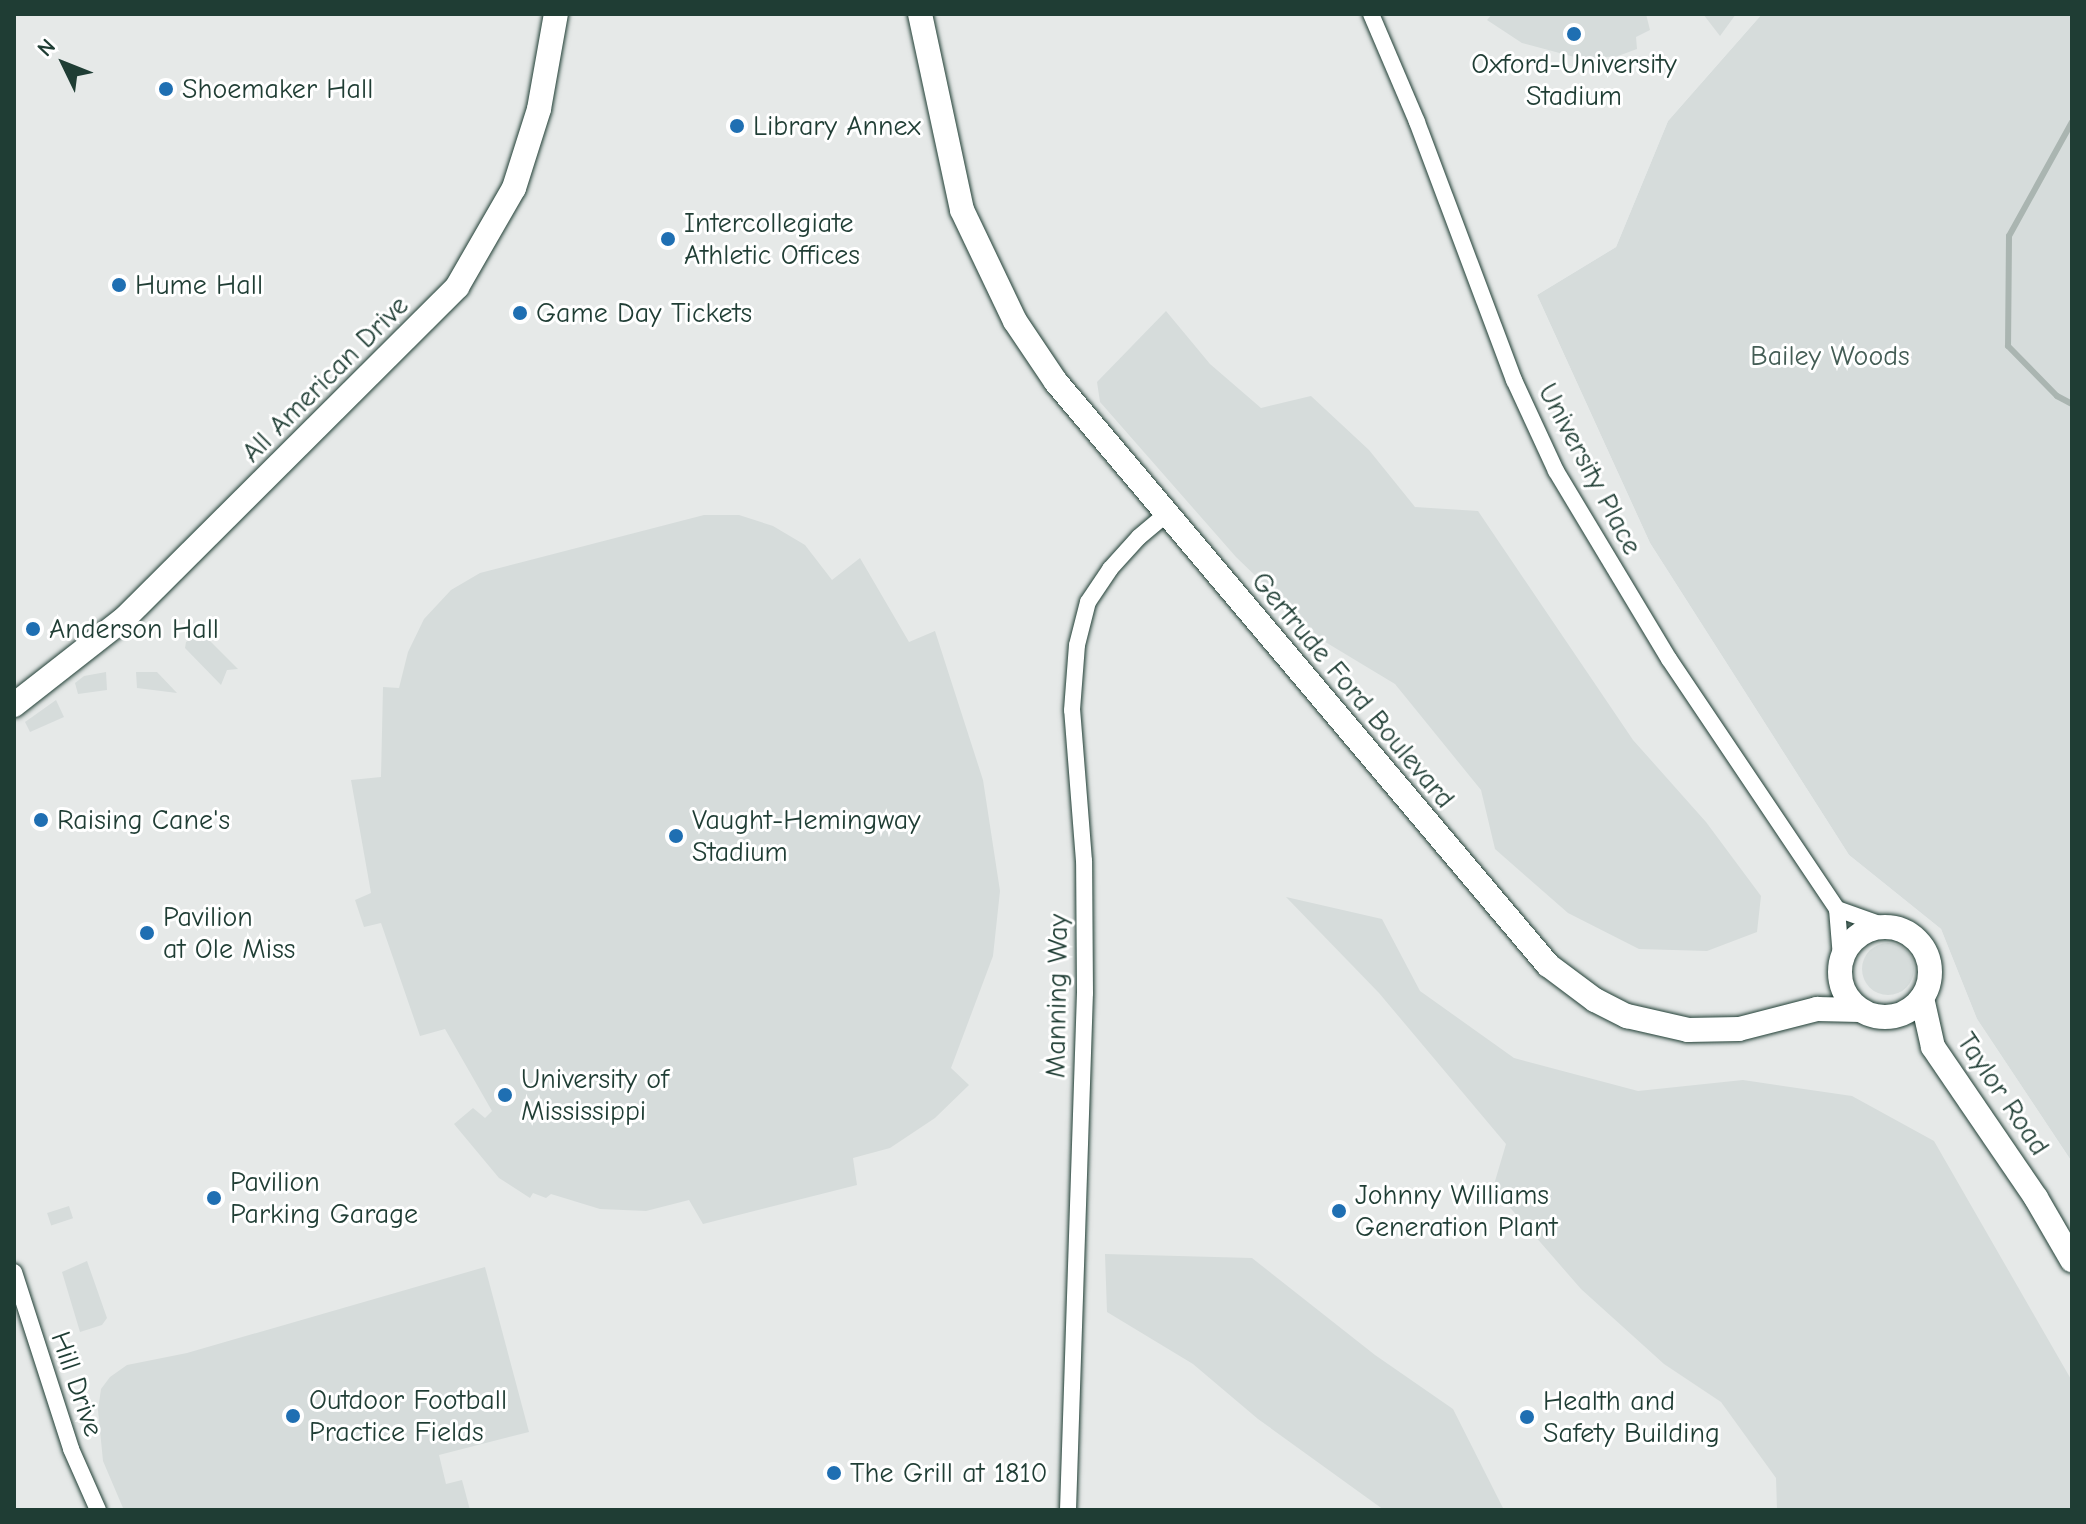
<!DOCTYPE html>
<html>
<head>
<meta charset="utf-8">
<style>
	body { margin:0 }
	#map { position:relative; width:2086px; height:1524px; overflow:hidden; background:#f6f7f7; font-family:"Comic Neue",sans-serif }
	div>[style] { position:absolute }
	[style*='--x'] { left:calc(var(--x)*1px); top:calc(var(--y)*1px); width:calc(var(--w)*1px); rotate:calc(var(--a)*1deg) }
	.built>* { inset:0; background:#e6e9e8 }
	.green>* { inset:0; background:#d6dcdb; transform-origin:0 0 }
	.round { border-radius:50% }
	.stream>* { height:6px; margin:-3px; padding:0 3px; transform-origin:3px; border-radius:3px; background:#aab5b1 }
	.roads { filter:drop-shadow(0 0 2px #1f3d34) drop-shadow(0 0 2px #1f3d34) }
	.street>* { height:16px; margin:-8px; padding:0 8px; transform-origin:8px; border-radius:8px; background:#fff }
	.secondary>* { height:24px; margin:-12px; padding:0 12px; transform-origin:12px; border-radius:12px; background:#fff }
	.secondary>.ring { margin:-12px; padding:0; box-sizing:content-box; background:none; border:24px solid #fff; border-radius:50% }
	.dots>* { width:22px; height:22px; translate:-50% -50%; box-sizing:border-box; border:4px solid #fff; border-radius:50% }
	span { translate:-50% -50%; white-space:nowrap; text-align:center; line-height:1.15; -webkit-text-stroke:6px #fff; paint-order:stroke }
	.poi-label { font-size:28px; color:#1f3d34 }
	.left { translate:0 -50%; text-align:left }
	.park-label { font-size:28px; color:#445d55 }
	.street-label { font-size:28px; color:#1f3d34 }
	.frame { position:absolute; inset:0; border:16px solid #1f3d34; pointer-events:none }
	.north { position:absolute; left:24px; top:24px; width:80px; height:80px; -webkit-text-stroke:6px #fff; paint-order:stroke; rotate:313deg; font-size:22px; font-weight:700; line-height:32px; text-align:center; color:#1f3d34 }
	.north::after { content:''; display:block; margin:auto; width:28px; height:36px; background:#1f3d34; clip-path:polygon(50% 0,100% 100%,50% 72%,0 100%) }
</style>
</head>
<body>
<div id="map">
	<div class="built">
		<div style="clip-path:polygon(14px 14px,1762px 14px,1668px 121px,1616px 247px,1537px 295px,1650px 543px,1849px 855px,1941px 929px,1977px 1019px,2072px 1162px,2072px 1510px,14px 1510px)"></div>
	</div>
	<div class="green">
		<div style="clip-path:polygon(1492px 14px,1646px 14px,1650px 30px,1636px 37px,1637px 49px,1618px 56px,1582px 59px,1522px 43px,1487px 20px)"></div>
		<div style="clip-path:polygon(1703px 14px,1736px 14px,1720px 36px)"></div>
		<div style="clip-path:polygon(1762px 14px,2072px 14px,2072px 1162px,1977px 1019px,1941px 929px,1849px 855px,1650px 543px,1537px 295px,1616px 247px,1668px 121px)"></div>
		<div style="clip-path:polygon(1166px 311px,1210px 364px,1261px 408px,1311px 396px,1369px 450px,1415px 507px,1478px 511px,1633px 740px,1706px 822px,1761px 896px,1757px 932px,1707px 951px,1639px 949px,1568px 913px,1495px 849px,1481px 790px,1395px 684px,1322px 640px,1236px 557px,1100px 402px,1097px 382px)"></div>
		<div style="clip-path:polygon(704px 515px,739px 515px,773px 526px,805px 545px,832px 580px,860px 558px,909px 642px,935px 631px,983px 780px,1000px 891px,993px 956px,951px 1068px,969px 1085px,935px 1118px,890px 1148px,853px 1158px,857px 1185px,703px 1224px,689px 1200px,646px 1211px,600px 1209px,551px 1194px,546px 1198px,533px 1193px,530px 1198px,499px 1178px,454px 1124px,473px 1108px,485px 1118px,492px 1111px,445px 1029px,420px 1036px,381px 923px,364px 927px,355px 900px,371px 893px,351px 780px,381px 777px,383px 687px,399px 688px,408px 652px,424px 619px,451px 590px,480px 573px)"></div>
		<div style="clip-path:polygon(198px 634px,205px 636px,238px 669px,227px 670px,221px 685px,185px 648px,186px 642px)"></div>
		<div style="clip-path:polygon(106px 672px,107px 690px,78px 694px,75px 683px,84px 676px)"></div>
		<div style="clip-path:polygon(136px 672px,157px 672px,177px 693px,137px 688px)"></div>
		<div style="clip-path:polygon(56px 700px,64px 717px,30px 732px,25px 722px)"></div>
		<div style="clip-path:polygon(1286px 897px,1382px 919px,1420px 991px,1514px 1058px,1638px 1091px,1743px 1080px,1852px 1096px,1934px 1141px,2072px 1381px,2072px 1510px,1777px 1510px,1776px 1478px,1721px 1402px,1664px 1364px,1581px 1289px,1493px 1188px,1506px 1144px,1379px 993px)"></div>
		<div class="round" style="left:1862px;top:943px;width:52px;height:52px"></div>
		<div style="left:69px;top:1206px;width:13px;height:23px;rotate:72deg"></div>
		<div style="clip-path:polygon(1105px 1254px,1252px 1258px,1375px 1355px,1453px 1409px,1504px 1510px,1384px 1510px,1258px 1419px,1193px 1364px,1107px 1312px)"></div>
		<div style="clip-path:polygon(87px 1261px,107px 1318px,102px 1325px,80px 1332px,62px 1272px)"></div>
		<div style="clip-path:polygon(485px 1267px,529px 1432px,439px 1455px,446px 1484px,462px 1480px,470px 1510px,123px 1508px,103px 1461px,98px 1410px,101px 1389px,110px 1377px,127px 1365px,187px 1353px)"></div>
	</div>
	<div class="stream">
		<div style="--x:2072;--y:122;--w:130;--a:118.9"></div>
		<div style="--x:2009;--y:236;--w:110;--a:90.5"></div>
		<div style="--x:2008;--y:346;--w:70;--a:45.6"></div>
		<div style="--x:2057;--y:396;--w:17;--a:28"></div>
	</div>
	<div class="roads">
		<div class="street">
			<div style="--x:1371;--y:14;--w:117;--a:66.9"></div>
			<div style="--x:1417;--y:122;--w:276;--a:69.4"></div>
			<div style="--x:1514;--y:380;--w:100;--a:65.2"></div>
			<div style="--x:1556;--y:471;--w:219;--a:59"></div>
			<div style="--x:1669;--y:659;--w:301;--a:56.1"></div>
			<div style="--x:1837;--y:909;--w:49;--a:85.3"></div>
			<div style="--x:1837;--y:909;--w:51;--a:19.5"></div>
			<div style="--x:14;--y:1272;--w:186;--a:72.1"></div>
			<div style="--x:71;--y:1449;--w:67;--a:66.1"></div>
			<div style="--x:1068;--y:1510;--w:517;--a:-88.12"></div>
			<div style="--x:1085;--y:993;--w:132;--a:-90.4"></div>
			<div style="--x:1084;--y:861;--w:151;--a:-94.5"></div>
			<div style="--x:1072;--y:710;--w:65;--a:-85.6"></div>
			<div style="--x:1077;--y:645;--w:44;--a:-75.7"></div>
			<div style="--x:1088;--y:602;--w:40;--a:-56"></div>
			<div style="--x:1110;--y:569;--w:43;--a:-47.8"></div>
			<div style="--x:1139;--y:537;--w:35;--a:-40"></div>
		</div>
		<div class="secondary">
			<div style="--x:920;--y:14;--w:200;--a:77.9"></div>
			<div style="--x:962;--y:210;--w:123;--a:64.5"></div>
			<div style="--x:1015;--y:321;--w:73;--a:56.1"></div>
			<div style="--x:1056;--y:382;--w:763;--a:49.84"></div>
			<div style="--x:1548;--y:965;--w:59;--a:36.7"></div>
			<div style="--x:1595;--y:1000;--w:36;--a:27"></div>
			<div style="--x:1627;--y:1016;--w:63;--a:12.9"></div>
			<div style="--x:1688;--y:1030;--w:51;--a:-1.1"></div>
			<div style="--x:1739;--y:1029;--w:81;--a:-14.4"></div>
			<div style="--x:1817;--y:1009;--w:43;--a:1.3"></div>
			<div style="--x:14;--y:705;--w:141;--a:-38.1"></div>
			<div style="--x:125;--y:618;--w:469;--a:-44.9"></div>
			<div style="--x:457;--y:287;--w:114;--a:-60.1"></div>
			<div style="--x:514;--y:188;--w:83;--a:-72.4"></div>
			<div style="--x:539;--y:109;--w:97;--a:-79.9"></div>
			<div class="ring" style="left:1840px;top:927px;width:66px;height:66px"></div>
			<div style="--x:1922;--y:998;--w:50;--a:77.3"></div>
			<div style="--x:1933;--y:1047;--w:183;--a:55.7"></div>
			<div style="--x:2036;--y:1198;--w:72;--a:59.9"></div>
		</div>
	</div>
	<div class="dots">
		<div style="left:1574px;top:34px;background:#1f6fb2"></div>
		<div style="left:166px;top:89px;background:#1f6fb2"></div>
		<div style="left:737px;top:126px;background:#1f6fb2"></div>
		<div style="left:668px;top:239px;background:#1f6fb2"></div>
		<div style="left:119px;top:285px;background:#1f6fb2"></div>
		<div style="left:520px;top:313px;background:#1f6fb2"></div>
		<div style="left:33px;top:629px;background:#1f6fb2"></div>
		<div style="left:41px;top:820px;background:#1f6fb2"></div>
		<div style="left:676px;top:836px;background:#1f6fb2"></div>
		<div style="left:147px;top:933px;background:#1f6fb2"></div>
		<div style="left:505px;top:1095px;background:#1f6fb2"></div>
		<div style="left:214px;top:1198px;background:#1f6fb2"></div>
		<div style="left:1339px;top:1211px;background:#1f6fb2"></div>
		<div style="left:293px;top:1416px;background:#1f6fb2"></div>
		<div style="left:1527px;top:1417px;background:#1f6fb2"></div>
		<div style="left:834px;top:1473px;background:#1f6fb2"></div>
	</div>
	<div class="poi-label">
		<span style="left:1574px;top:80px">Oxford-University<br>Stadium</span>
		<span class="left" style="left:182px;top:89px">Shoemaker Hall</span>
		<span class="left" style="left:753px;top:126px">Library Annex</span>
		<span class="left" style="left:684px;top:239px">Intercollegiate<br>Athletic Offices</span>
		<span class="left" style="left:135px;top:285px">Hume Hall</span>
		<span class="left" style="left:536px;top:313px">Game Day Tickets</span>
		<span class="left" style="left:49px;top:629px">Anderson Hall</span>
		<span class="left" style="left:57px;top:820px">Raising Cane's</span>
		<span class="left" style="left:692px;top:836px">Vaught-Hemingway<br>Stadium</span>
		<span class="left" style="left:163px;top:933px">Pavilion<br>at Ole Miss</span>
		<span class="left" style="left:521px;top:1095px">University of<br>Mississippi</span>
		<span class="left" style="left:230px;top:1198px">Pavilion<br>Parking Garage</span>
		<span class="left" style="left:1355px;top:1211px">Johnny Williams<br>Generation Plant</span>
		<span class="left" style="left:309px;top:1416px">Outdoor Football<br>Practice Fields</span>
		<span class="left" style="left:1543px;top:1417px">Health and<br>Safety Building</span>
		<span class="left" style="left:850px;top:1473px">The Grill at 1810</span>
	</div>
	<div class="park-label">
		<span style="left:1830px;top:356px">Bailey Woods</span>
	</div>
	<div class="street-label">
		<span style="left:325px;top:379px;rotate:-45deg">All American Drive</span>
		<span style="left:1590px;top:469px;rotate:62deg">University Place</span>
		<span style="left:1353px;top:690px;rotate:50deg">Gertrude Ford Boulevard</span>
		<span style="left:1057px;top:996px;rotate:-89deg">Manning Way</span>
		<span style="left:2003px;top:1094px;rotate:56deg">Taylor Road</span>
		<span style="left:77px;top:1384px;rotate:71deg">Hill Drive</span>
	</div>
	<div class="frame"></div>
	<div class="north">N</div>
</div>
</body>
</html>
